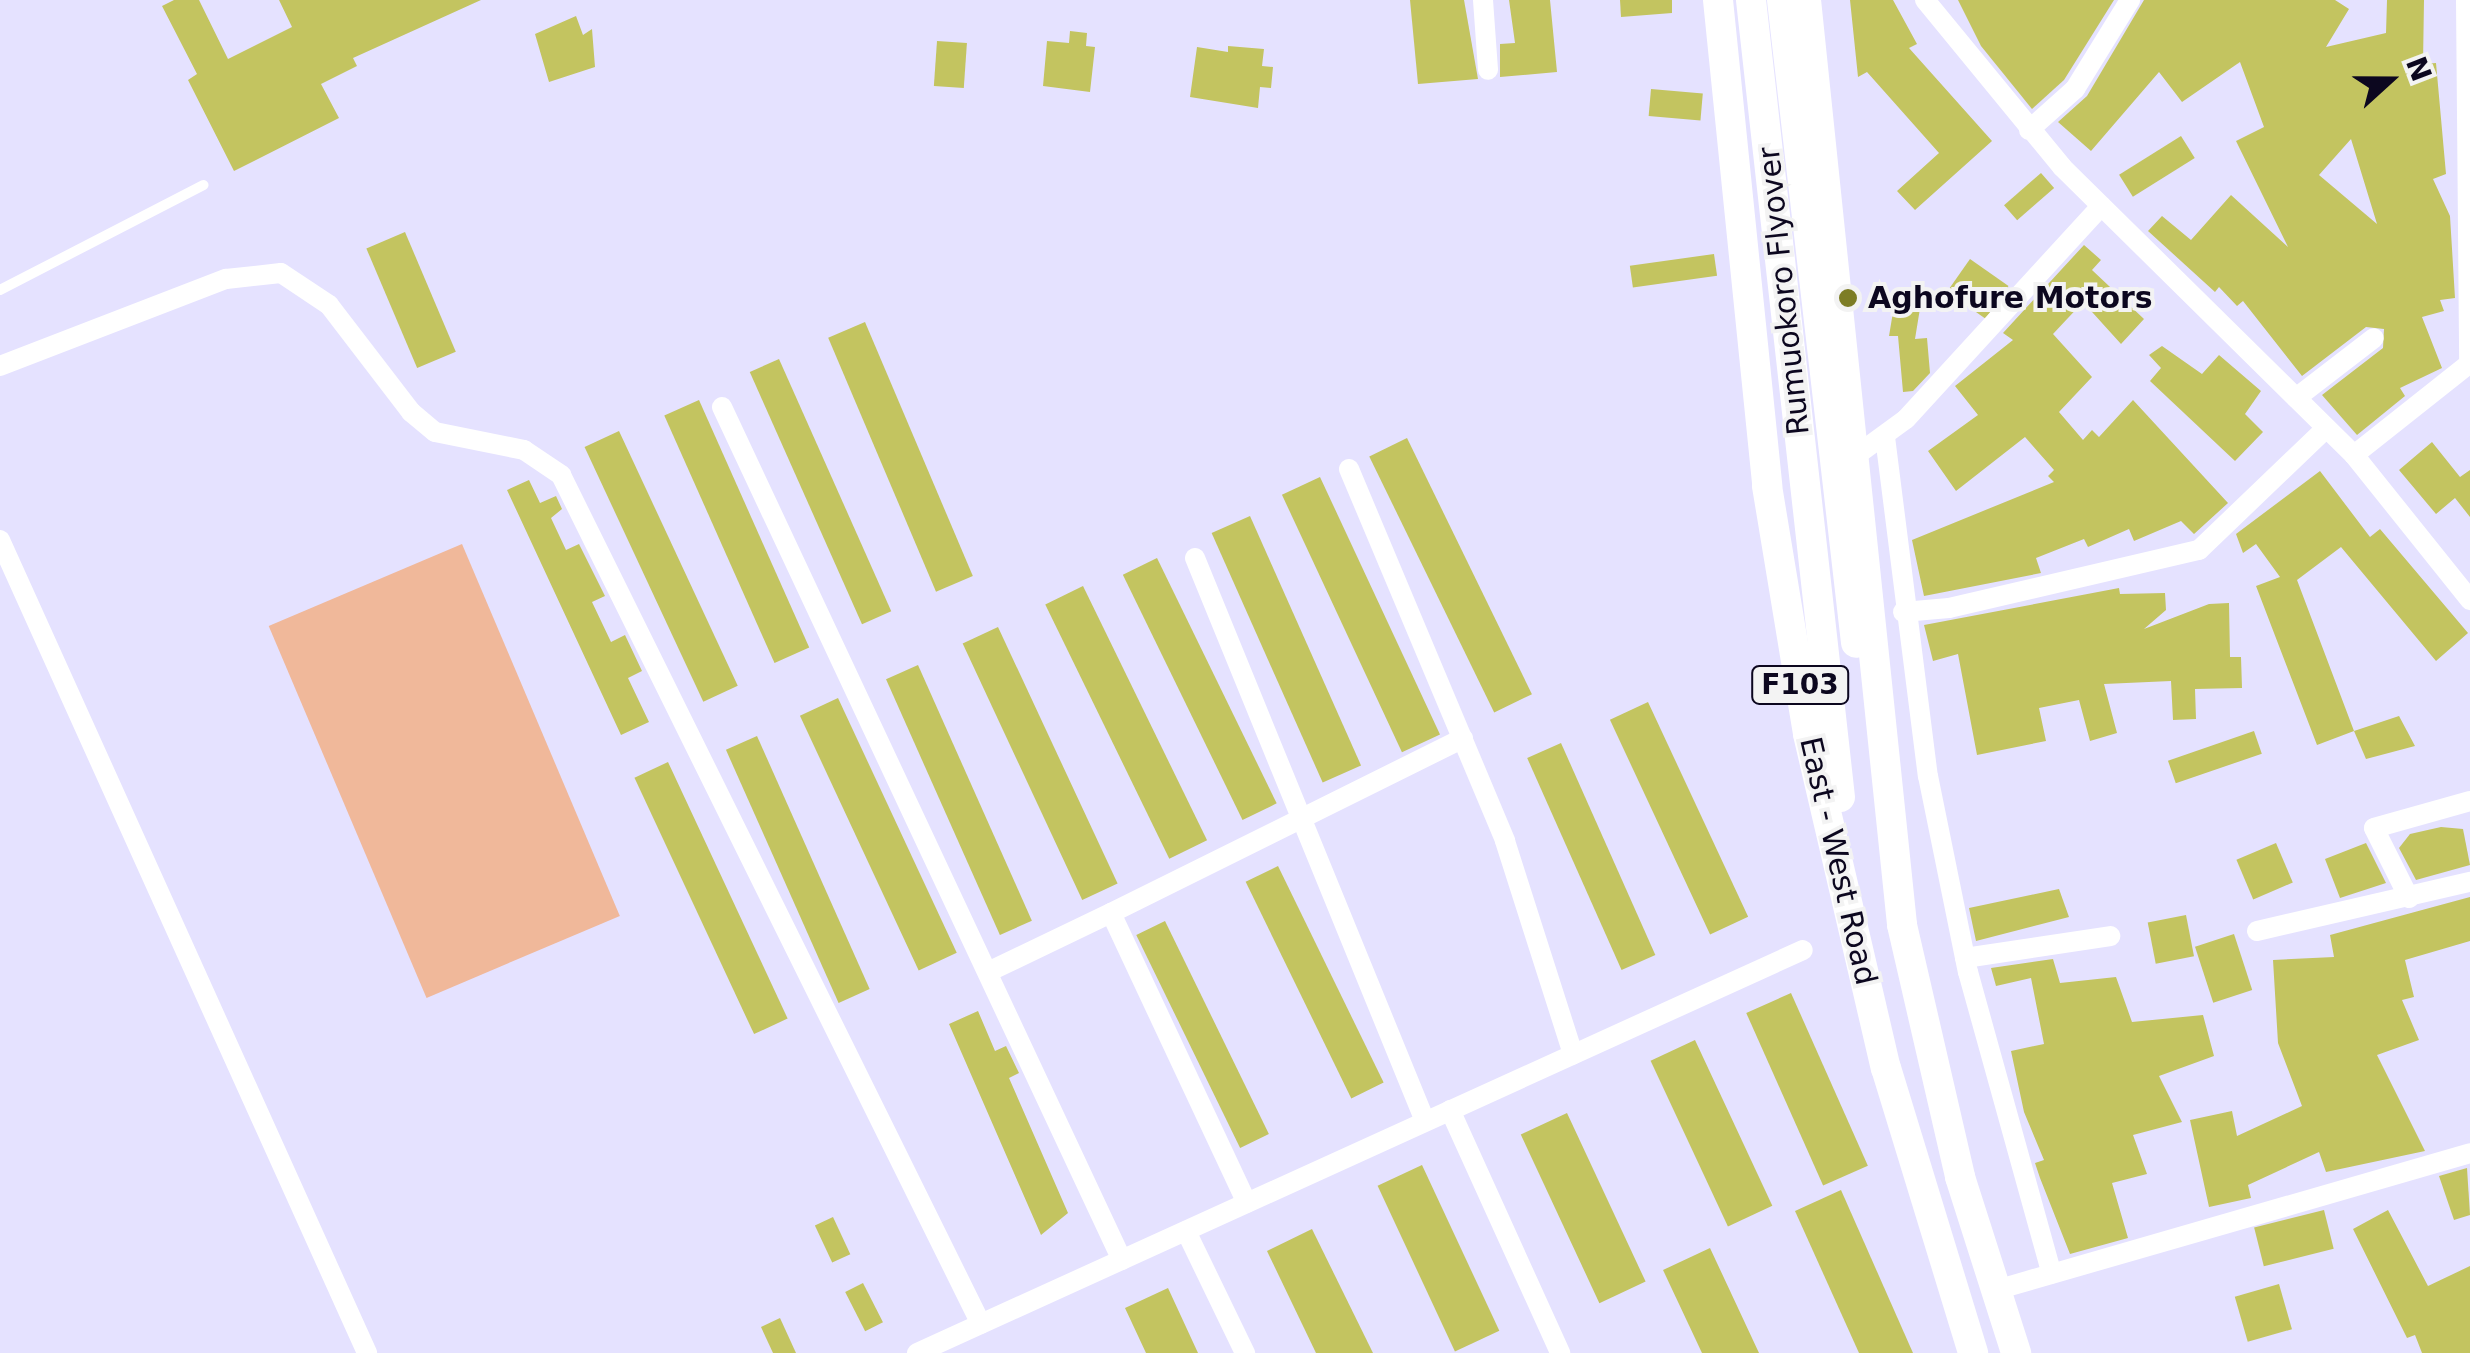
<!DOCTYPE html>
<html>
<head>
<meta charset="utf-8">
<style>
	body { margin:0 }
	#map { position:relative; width:2470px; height:1353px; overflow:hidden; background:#e5e2ff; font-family:"DejaVu Sans",sans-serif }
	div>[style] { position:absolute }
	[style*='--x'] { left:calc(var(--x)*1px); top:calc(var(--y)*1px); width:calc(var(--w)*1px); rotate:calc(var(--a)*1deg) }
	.green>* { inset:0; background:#f0b89a; transform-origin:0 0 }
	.building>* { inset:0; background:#c3c460; transform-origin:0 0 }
	.lane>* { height:10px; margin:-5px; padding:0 5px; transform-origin:5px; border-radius:5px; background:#fff }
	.street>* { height:20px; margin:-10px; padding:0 10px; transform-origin:10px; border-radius:10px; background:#fff }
	.primary>* { height:30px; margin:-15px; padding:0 15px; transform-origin:15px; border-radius:15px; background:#fff }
	.dots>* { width:28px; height:28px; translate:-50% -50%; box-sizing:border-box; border:5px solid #f3f3f3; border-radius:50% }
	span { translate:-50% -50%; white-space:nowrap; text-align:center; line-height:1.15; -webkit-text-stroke:8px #f3f3f3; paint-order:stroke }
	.shield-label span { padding:2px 8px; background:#f3f3f3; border:2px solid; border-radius:8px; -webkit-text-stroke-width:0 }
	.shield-label { font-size:28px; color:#0c071f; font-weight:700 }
	.street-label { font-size:30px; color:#0c071f }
	.poi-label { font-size:30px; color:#0c071f; font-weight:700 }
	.left { translate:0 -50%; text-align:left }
	.north { position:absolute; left:2340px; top:30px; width:100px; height:100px; -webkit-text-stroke:8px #f3f3f3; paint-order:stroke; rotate:69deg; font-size:28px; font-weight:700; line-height:40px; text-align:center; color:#0c071f }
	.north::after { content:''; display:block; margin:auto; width:35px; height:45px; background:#0c071f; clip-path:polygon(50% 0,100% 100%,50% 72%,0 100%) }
</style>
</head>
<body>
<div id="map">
	<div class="green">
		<div style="left:462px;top:544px;width:404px;height:210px;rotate:67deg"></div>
	</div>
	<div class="building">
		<div style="clip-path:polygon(174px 0,199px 0,228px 59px,292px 27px,279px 0,481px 0,353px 58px,357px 66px,321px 84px,339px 118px,234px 171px,188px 80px,197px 74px,162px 6px)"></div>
		<div style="clip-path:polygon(1410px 0,1464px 0,1478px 79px,1418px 84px)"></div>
		<div style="clip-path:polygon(1509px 0,1550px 0,1557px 72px,1500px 77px,1500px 44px,1515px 43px)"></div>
		<div style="clip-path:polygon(1620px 0,1672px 0,1672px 13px,1621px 17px)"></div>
		<div style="clip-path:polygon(1850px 0,1893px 0,1917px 44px,1909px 48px,1992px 141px,1915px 210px,1897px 191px,1939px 153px,1867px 72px,1858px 77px)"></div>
		<div style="clip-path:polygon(1958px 0,2114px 0,2064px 80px,2032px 109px,1981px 46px)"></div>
		<div style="clip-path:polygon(evenodd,2144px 0,2335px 0,2349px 9px,2326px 47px,2386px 33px,2387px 0,2424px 0,2423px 64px,2436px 63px,2446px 174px,2433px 179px,2450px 216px,2455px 298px,2440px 300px,2444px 311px,2422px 317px,2442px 368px,2400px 388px,2405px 396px,2357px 435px,2322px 395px,2383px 348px,2384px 329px,2366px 327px,2302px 376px,2243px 301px,2237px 306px,2219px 287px,2215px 292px,2148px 231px,2162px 216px,2191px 240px,2231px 195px,2288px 247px,2236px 141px,2264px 127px,2240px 62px,2182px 102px,2159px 72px,2091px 151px,2058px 122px,2087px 96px,2144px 0,2351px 139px,2377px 224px,2319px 175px,2351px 139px)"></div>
		<div style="clip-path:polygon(576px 16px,583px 35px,592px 29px,595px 67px,549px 82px,535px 34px)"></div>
		<div style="clip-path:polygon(1070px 31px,1087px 33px,1086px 46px,1095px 47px,1090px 92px,1043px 86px,1047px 41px,1069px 43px)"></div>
		<div style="left:937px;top:41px;width:30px;height:45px;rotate:4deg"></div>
		<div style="clip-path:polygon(1228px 46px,1264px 49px,1262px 66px,1273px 67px,1271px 88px,1260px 87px,1258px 108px,1190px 97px,1197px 47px,1228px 52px)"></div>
		<div style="left:1651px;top:89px;width:52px;height:27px;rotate:5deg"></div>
		<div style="left:2181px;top:136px;width:26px;height:73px;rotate:58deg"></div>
		<div style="left:2041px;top:173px;width:20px;height:49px;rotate:49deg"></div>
		<div style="left:405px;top:232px;width:130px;height:42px;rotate:67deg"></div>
		<div style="clip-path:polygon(2084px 245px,2101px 260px,2092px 270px,2144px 319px,2121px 344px,2083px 302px,2053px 334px,2092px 377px,2059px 412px,2083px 440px,2092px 430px,2099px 437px,2133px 400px,2228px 503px,2194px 534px,2181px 521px,2134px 541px,2129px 529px,2088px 547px,2084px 539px,2036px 558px,2041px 573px,1924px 596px,1912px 540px,2054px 482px,2048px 476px,2054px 470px,2025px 437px,1956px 491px,1928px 451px,1978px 415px,1955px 386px,2013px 340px,2003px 333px)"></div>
		<div style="left:1714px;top:254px;width:22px;height:85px;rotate:82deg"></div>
		<div style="left:1970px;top:259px;width:47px;height:40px;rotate:35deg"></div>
		<div style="clip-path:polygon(1897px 288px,1923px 290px,1915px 339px,1927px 338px,1930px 373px,1913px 391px,1903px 392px,1898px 336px,1889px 336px)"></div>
		<div style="left:865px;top:322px;width:276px;height:40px;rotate:67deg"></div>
		<div style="clip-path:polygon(2162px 346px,2202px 374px,2219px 355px,2261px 391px,2245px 414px,2263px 432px,2235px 461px,2150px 381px,2161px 368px,2149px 355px)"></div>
		<div style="left:779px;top:359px;width:276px;height:32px;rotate:66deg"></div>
		<div style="left:699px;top:400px;width:271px;height:38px;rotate:66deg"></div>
		<div style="left:619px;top:431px;width:281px;height:38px;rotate:65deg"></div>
		<div style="left:1407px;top:438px;width:285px;height:42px;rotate:64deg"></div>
		<div style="clip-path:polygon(2432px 442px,2460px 477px,2470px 470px,2470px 517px,2455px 498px,2436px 514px,2399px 470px)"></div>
		<div style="clip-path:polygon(2320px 471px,2370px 537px,2380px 529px,2468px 633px,2436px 661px,2341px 547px,2297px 580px,2354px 731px,2317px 745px,2256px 586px,2280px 577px,2256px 544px,2243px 553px,2236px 534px)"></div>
		<div style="left:1320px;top:477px;width:284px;height:42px;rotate:65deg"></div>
		<div style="clip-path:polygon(529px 480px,540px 503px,556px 496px,562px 509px,551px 518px,566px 550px,579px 544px,605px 596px,592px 602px,611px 642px,625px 635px,642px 671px,628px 678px,649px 722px,621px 735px,507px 490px)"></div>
		<div style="left:1250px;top:516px;width:273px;height:42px;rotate:66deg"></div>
		<div style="left:1157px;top:558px;width:273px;height:38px;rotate:64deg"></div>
		<div style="left:1083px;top:586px;width:283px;height:42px;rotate:64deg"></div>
		<div style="clip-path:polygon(2119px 588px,2120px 594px,2165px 593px,2166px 610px,2144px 629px,2209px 604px,2229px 603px,2230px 657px,2241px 657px,2242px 688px,2195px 689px,2196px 719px,2173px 720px,2171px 681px,2104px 684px,2117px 733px,2090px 741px,2079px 700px,2039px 708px,2046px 741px,1977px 755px,1958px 654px,1933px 661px,1924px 625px)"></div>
		<div style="left:998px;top:627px;width:283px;height:39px;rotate:65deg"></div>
		<div style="left:918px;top:665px;width:280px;height:35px;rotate:66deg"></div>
		<div style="left:838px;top:698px;width:281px;height:42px;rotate:65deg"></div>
		<div style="left:1648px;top:702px;width:237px;height:42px;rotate:65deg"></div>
		<div style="clip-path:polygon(2399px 716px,2415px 746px,2366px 759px,2354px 731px)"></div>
		<div style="left:2254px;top:731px;width:24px;height:91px;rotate:71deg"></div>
		<div style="left:757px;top:736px;width:277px;height:34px;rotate:66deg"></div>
		<div style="left:1561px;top:743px;width:232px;height:37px;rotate:66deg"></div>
		<div style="left:668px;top:762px;width:283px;height:37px;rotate:65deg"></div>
		<div style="clip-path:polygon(2441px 827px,2463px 829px,2470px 865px,2416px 880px,2399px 848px,2410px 834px)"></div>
		<div style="left:2276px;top:843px;width:43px;height:43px;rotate:67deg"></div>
		<div style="clip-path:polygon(2366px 843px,2386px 883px,2340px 898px,2325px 859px)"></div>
		<div style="left:1278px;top:866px;width:241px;height:36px;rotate:64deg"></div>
		<div style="clip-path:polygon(2059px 889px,2069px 917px,1976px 941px,1969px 908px)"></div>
		<div style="clip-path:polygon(2470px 897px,2470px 941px,2405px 960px,2414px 997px,2402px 1000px,2419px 1040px,2377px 1055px,2425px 1151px,2326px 1172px,2319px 1152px,2248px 1185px,2251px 1198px,2209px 1207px,2190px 1120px,2232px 1111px,2237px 1136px,2302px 1106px,2278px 1043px,2273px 960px,2334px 957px,2330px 935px)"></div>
		<div style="left:2186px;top:915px;width:42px;height:39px;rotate:79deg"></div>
		<div style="left:1165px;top:921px;width:237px;height:32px;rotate:64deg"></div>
		<div style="left:2234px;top:934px;width:59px;height:41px;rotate:72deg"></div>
		<div style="clip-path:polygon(2053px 959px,2060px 983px,2116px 977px,2132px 1022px,2203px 1015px,2214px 1056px,2159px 1076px,2182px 1122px,2133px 1135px,2147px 1174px,2112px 1183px,2128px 1238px,2070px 1254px,2040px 1178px,2035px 1163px,2044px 1160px,2024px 1112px,2011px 1051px,2044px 1044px,2031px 978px,1996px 986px,1991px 968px)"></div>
		<div style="left:1791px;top:993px;width:189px;height:49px;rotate:66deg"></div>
		<div style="clip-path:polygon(978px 1011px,995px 1051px,1006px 1046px,1019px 1073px,1009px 1078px,1068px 1213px,1041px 1235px,949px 1024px)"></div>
		<div style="left:1695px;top:1040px;width:183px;height:49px;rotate:65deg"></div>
		<div style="left:1567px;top:1113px;width:186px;height:51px;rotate:65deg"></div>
		<div style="left:1422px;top:1165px;width:183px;height:49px;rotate:65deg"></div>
		<div style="clip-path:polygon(2467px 1168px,2470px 1215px,2454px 1220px,2439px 1176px)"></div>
		<div style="clip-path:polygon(1841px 1190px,1913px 1353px,1859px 1353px,1795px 1211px)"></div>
		<div style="left:2324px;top:1210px;width:40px;height:72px;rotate:76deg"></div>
		<div style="clip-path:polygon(2388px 1210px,2428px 1286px,2470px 1266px,2470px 1353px,2422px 1353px,2415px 1335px,2407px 1338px,2353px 1229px)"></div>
		<div style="left:833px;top:1217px;width:41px;height:20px;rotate:65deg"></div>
		<div style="clip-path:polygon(1312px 1229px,1373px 1353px,1316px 1353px,1267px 1251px)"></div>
		<div style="clip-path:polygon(1710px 1248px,1759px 1353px,1702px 1353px,1663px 1270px)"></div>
		<div style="left:863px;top:1283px;width:44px;height:20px;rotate:63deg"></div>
		<div style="left:2279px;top:1284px;width:47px;height:46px;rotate:74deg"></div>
		<div style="clip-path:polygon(1168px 1288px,1198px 1353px,1146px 1353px,1125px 1308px)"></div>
		<div style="clip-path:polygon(780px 1318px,796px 1353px,773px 1353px,761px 1327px)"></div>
	</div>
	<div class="lane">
		<div style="--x:0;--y:290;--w:229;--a:-27.3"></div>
	</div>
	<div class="street">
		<div style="--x:1483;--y:0;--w:70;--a:85.9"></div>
		<div style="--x:1925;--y:0;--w:216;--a:50.6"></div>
		<div style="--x:2062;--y:167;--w:410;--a:44.6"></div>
		<div style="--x:2354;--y:455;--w:186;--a:51.3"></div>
		<div style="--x:2466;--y:0;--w:363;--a:89.5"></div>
		<div style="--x:2029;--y:130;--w:62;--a:-41.7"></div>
		<div style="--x:2075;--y:89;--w:105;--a:-58.3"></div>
		<div style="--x:0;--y:366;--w:242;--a:-21.1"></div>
		<div style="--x:226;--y:279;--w:55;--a:-6.2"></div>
		<div style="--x:281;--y:273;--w:58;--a:33.7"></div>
		<div style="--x:329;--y:305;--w:135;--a:52.5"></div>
		<div style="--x:411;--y:412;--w:31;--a:40"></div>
		<div style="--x:435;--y:432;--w:91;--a:11.4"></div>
		<div style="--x:524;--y:450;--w:45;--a:34"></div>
		<div style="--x:561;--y:475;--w:947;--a:63.68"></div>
		<div style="--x:2296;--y:398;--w:98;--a:-37.6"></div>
		<div style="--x:722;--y:407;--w:942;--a:64.88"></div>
		<div style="--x:1885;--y:437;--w:342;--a:82.8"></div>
		<div style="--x:1928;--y:776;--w:200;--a:78.5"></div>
		<div style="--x:1968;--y:972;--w:313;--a:74.5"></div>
		<div style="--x:1858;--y:454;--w:59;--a:-36.1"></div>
		<div style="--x:1906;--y:419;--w:289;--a:-47.5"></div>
		<div style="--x:2354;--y:455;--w:148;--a:-38.4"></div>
		<div style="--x:1349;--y:469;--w:403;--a:67.2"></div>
		<div style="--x:1505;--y:841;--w:224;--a:72.3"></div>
		<div style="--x:0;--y:540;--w:892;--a:65.7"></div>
		<div style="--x:1195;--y:558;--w:608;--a:67.78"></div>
		<div style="--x:1903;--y:612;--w:46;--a:-5"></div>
		<div style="--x:1949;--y:608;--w:257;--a:-13.1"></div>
		<div style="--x:2199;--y:550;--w:176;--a:-43.8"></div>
		<div style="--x:2409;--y:898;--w:78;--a:-116.6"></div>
		<div style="--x:2374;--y:828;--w:100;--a:-15.7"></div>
		<div style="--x:1111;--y:913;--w:393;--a:-26.4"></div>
		<div style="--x:2257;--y:931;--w:219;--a:-13"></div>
		<div style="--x:1965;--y:958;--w:147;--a:-8.6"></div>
		<div style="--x:990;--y:971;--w:134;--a:-25.6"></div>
		<div style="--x:1111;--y:913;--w:320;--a:64.9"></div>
		<div style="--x:1450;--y:1110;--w:267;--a:65.6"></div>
		<div style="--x:1186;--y:1231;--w:136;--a:64.2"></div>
		<div style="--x:1996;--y:1290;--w:493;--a:-16.1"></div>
		<div style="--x:917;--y:1353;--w:973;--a:-24.46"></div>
	</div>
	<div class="primary">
		<div style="--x:1718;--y:0;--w:488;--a:84.2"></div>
		<div style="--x:1767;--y:486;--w:251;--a:80.6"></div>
		<div style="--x:1808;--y:734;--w:343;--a:76.9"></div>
		<div style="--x:1886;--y:1068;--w:298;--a:73"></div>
		<div style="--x:1751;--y:0;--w:802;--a:83.63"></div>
		<div style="--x:1782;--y:0;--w:647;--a:83.43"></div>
		<div style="--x:1806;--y:0;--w:930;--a:84.07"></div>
		<div style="--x:1902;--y:925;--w:259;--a:77"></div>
		<div style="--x:1960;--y:1177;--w:185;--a:72.3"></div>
	</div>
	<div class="dots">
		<div style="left:1848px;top:298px;background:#7d7d25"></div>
	</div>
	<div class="shield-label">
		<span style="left:1800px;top:685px">F103</span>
	</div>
	<div class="street-label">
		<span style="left:1784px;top:291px;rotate:-96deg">Rumuokoro Flyover</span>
		<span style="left:1838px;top:861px;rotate:77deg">East - West Road</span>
	</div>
	<div class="poi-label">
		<span class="left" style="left:1868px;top:298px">Aghofure Motors</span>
	</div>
	<div class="north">N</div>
</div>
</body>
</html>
